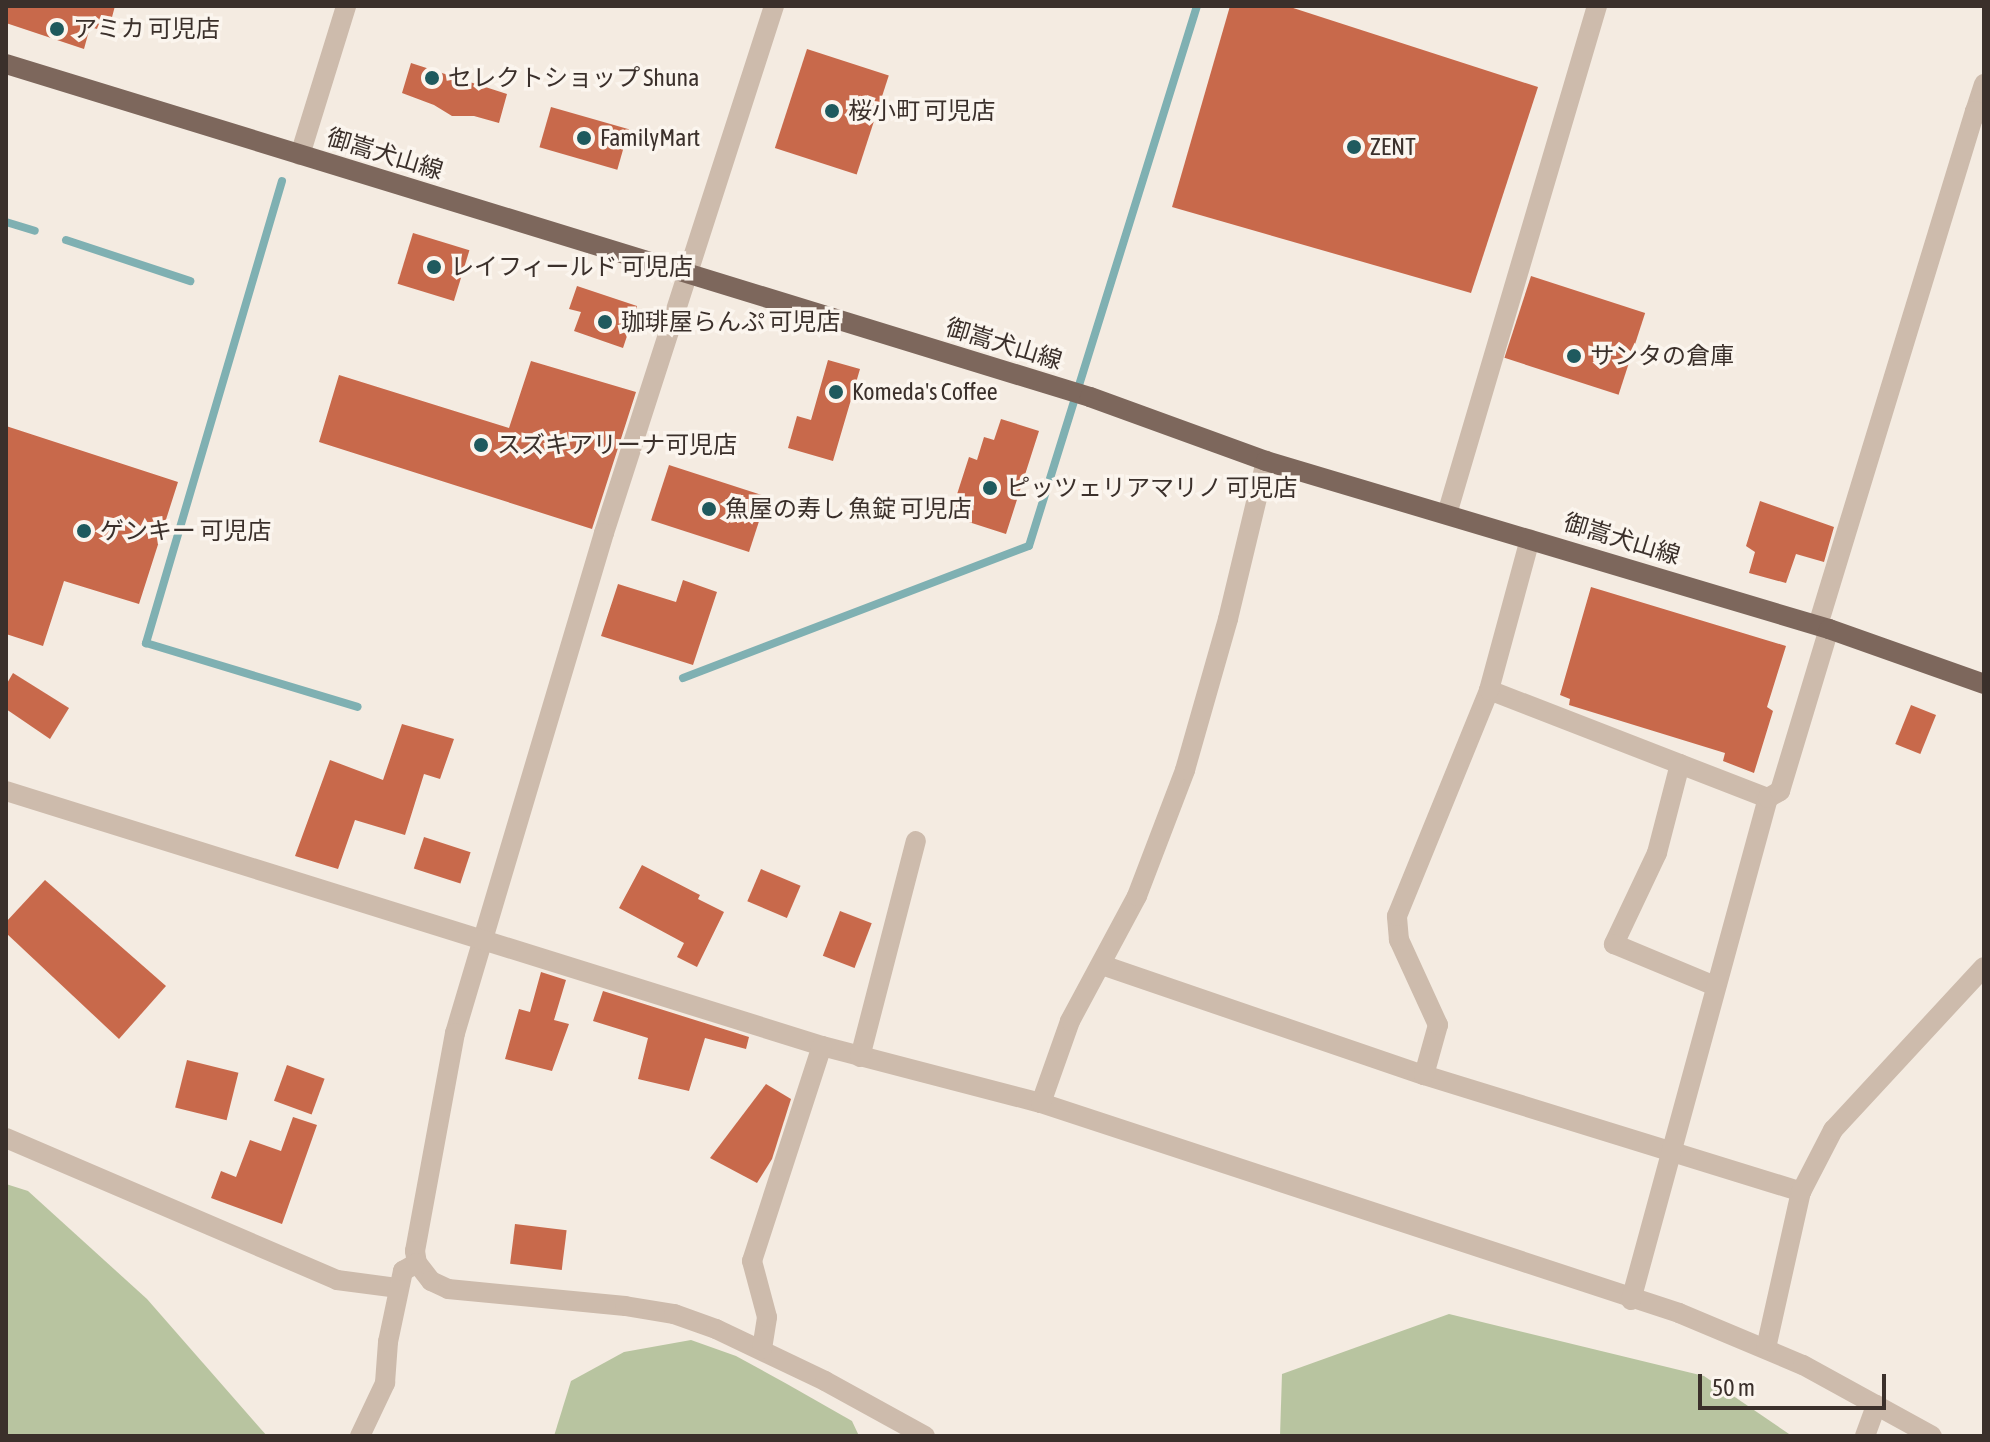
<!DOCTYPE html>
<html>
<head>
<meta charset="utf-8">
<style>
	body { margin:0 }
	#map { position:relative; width:1990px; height:1442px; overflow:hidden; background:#f4ebe1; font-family:"Asap Condensed","Noto Sans JP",sans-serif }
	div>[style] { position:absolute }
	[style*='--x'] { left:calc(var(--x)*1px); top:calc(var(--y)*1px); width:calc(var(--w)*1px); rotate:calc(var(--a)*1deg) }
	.green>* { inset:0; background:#b8c4a0 }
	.stream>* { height:8px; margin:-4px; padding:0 4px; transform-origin:4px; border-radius:4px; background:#7fb0b2 }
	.building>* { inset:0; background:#c8694b; transform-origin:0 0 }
	.minor>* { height:20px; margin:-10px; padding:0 10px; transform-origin:10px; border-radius:10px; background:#cdbbac }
	.major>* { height:20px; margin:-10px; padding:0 10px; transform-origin:10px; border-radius:10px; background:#7d675c }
	.dots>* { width:22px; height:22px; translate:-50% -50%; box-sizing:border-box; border:4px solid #fbf5ee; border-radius:50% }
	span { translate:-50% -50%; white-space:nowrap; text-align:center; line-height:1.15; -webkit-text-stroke:7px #fbf5ee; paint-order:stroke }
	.poi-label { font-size:24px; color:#3b302b }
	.left { translate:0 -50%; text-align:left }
	.street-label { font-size:24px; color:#3b302b }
	.frame { position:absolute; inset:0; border:8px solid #3b302b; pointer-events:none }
	.scale { position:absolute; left:1698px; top:1374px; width:188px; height:36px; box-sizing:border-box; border:4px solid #3b302b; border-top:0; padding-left:10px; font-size:24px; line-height:28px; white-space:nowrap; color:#3b302b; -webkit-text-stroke:6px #fbf5ee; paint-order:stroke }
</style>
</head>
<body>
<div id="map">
	<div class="green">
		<div style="clip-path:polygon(6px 1184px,28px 1191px,147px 1299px,267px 1436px,6px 1436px)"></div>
		<div style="clip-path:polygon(1449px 1314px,1704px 1376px,1792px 1436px,1280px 1436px,1282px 1374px)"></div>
		<div style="clip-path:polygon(691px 1340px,736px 1356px,787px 1384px,852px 1421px,859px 1436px,554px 1436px,571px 1381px,624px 1352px)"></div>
	</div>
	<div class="stream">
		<div style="--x:282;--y:181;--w:482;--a:106.4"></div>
		<div style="--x:146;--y:643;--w:221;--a:16.8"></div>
		<div style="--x:6;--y:222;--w:30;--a:17"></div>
		<div style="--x:66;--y:240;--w:131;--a:18.3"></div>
		<div style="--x:683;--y:678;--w:370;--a:-20.9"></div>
		<div style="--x:1029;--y:546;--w:566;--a:-72.72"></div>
	</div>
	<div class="building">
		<div style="clip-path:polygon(6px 6px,115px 6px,108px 32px,90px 27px,84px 49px,6px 23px)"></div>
		<div style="clip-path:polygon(1230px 6px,1287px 6px,1538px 87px,1471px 293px,1172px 207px)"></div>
		<div style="left:807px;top:49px;width:86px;height:104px;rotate:18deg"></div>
		<div style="clip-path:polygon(411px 63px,507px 94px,499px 123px,474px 116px,452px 116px,434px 105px,402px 93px)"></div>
		<div style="left:551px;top:107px;width:81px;height:42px;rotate:16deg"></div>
		<div style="left:413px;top:233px;width:59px;height:53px;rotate:17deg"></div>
		<div style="left:1531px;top:276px;width:120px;height:86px;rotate:18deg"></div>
		<div style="clip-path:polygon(577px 286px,637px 306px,623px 348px,574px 331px,581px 312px,569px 309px)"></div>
		<div style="clip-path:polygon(828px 360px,860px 369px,833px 461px,788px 448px,797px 416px,811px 420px)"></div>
		<div style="clip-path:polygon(531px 361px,636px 392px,592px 529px,319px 442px,339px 375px,509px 428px)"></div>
		<div style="clip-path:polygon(1001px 419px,1039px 431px,1006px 534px,950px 516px,969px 457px,977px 460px,984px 437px,994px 440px)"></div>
		<div style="clip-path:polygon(6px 426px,178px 482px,139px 604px,64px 581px,43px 646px,6px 634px)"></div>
		<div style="left:669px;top:465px;width:103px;height:58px;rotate:18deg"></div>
		<div style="clip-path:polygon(1760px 501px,1834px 527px,1824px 562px,1796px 554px,1786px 583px,1749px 573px,1755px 552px,1746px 546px)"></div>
		<div style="clip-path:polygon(683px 580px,717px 592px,693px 665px,601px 636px,618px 584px,676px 602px)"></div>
		<div style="clip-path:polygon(1591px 587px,1786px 646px,1767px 707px,1773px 711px,1754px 773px,1723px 761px,1725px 753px,1569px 705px,1570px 699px,1560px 695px)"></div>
		<div style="clip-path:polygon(13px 673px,69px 708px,50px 739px,6px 709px,6px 685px)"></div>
		<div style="left:1911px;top:705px;width:27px;height:42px;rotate:22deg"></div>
		<div style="clip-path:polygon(402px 724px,454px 739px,440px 779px,424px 774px,405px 835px,355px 820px,338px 869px,295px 856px,330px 760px,383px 780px)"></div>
		<div style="left:424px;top:837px;width:49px;height:33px;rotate:18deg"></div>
		<div style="clip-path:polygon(642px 865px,700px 895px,698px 899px,724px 912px,697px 967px,677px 957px,684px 943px,619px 908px)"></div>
		<div style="left:761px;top:869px;width:43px;height:35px;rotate:23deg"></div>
		<div style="clip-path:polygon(45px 880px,166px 986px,119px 1039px,6px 933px,6px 922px)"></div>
		<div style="left:840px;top:911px;width:34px;height:48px;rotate:21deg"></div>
		<div style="clip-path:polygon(541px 972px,566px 980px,554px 1020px,569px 1024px,552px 1071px,505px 1059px,519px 1009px,530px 1012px)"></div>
		<div style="clip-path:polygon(603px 991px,749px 1037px,746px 1049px,705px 1038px,689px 1091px,638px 1079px,648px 1038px,593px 1021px)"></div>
		<div style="left:187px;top:1060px;width:53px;height:49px;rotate:14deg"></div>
		<div style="left:287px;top:1065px;width:40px;height:38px;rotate:20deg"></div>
		<div style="clip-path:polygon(766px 1084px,791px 1099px,772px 1159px,757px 1183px,710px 1158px)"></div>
		<div style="clip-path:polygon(293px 1117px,317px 1125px,282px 1224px,211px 1198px,221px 1171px,236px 1177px,250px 1140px,281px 1151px)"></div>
		<div style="left:515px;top:1224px;width:52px;height:40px;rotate:7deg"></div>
	</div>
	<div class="minor">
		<div style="--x:774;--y:6;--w:554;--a:107.88"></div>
		<div style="--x:604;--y:533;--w:522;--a:106.59"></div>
		<div style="--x:455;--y:1033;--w:222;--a:100.4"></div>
		<div style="--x:415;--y:1251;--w:12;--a:81"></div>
		<div style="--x:417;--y:1263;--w:23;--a:52"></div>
		<div style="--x:431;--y:1281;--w:19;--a:25"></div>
		<div style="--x:448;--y:1289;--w:178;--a:5.5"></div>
		<div style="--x:625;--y:1306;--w:50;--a:9.3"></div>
		<div style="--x:674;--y:1314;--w:45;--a:19.7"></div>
		<div style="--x:716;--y:1329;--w:121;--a:25.5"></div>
		<div style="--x:825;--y:1381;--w:114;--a:28.8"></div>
		<div style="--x:1984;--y:84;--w:28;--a:108"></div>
		<div style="--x:1975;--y:111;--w:9;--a:18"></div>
		<div style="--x:300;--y:155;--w:156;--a:-72.8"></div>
		<div style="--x:1447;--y:514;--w:530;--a:-73.55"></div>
		<div style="--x:1818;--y:625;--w:537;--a:-73.01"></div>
		<div style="--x:1489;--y:690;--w:299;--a:21.2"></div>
		<div style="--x:1680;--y:764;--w:92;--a:104.5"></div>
		<div style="--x:1657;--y:853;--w:101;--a:115.3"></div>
		<div style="--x:1614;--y:944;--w:109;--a:22.6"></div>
		<div style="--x:6;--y:791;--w:855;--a:17.35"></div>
		<div style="--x:822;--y:1046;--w:226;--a:14.6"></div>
		<div style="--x:1041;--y:1103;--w:672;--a:18.22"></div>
		<div style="--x:1679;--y:1313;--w:134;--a:22.8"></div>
		<div style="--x:1803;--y:1365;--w:147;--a:28.8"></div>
		<div style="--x:1102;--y:965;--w:340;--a:18.9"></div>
		<div style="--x:1424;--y:1075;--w:395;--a:17.2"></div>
		<div style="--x:860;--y:1057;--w:223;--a:-75.5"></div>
		<div style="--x:1424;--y:1075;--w:52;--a:-74.4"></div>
		<div style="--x:1438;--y:1025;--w:94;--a:-114.6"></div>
		<div style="--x:1399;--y:940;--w:24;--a:-95"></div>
		<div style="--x:1397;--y:916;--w:244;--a:-67.8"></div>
		<div style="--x:1489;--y:690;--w:156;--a:-74.8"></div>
		<div style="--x:1041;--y:1103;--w:87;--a:-70.5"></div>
		<div style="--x:1070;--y:1021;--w:142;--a:-61.8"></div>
		<div style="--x:1137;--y:896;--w:135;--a:-69.1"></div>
		<div style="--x:1185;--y:770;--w:157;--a:-74.1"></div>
		<div style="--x:1228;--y:619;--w:163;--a:-76.5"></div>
		<div style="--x:6;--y:1138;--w:360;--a:23.2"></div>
		<div style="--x:337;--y:1280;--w:62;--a:7.5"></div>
		<div style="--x:1631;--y:1300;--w:520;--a:-74.74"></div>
		<div style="--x:1768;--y:798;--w:14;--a:-30"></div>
		<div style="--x:1780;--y:791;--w:169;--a:-73.2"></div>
		<div style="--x:1766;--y:1348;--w:160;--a:-77.4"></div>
		<div style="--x:1801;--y:1192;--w:70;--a:-62.7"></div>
		<div style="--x:1833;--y:1130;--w:222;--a:-47.2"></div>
		<div style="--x:762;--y:1349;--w:32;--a:-81"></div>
		<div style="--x:767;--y:1317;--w:58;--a:-105"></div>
		<div style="--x:752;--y:1261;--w:226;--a:-72"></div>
		<div style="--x:360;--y:1436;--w:59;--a:-64.7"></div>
		<div style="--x:385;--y:1383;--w:41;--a:-85.8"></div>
		<div style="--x:388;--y:1342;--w:73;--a:-78.1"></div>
		<div style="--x:403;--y:1271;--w:16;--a:-30"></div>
		<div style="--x:1865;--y:1436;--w:33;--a:-70"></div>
	</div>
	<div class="major">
		<div style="--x:6;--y:64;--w:1134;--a:17.08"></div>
		<div style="--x:1090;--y:397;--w:187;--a:20"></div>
		<div style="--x:1266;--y:461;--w:588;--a:16.62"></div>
		<div style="--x:1829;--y:629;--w:164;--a:19.5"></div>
	</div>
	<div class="dots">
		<div style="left:57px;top:29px;background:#1f5a5e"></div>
		<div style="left:432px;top:78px;background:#1f5a5e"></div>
		<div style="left:832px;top:111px;background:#1f5a5e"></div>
		<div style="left:584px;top:138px;background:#1f5a5e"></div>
		<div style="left:1354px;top:147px;background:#1f5a5e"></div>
		<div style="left:434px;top:267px;background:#1f5a5e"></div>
		<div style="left:605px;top:322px;background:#1f5a5e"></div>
		<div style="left:1574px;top:356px;background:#1f5a5e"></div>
		<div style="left:836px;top:392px;background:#1f5a5e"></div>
		<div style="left:481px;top:445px;background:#1f5a5e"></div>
		<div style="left:990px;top:488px;background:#1f5a5e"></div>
		<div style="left:709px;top:509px;background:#1f5a5e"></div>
		<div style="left:84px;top:531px;background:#1f5a5e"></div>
	</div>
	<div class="poi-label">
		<span class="left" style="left:73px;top:29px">アミカ 可児店</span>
		<span class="left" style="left:448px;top:78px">セレクトショップ Shuna</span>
		<span class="left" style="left:848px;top:111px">桜小町 可児店</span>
		<span class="left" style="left:600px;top:138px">FamilyMart</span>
		<span class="left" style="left:1370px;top:147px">ZENT</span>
		<span class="left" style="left:450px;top:267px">レイフィールド 可児店</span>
		<span class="left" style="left:621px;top:322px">珈琲屋らんぷ 可児店</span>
		<span class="left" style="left:1590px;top:356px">サンタの倉庫</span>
		<span class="left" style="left:852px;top:392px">Komeda's Coffee</span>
		<span class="left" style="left:497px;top:445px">スズキアリーナ可児店</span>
		<span class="left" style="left:1006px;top:488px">ピッツェリアマリノ 可児店</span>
		<span class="left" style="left:725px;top:509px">魚屋の寿し 魚錠 可児店</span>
		<span class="left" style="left:100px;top:531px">ゲンキー 可児店</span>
	</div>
	<div class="street-label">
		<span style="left:385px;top:154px;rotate:17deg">御嵩犬山線</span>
		<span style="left:1004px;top:344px;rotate:17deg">御嵩犬山線</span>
		<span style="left:1622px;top:539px;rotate:17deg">御嵩犬山線</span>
	</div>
	<div class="frame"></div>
	<div class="scale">50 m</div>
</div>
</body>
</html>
